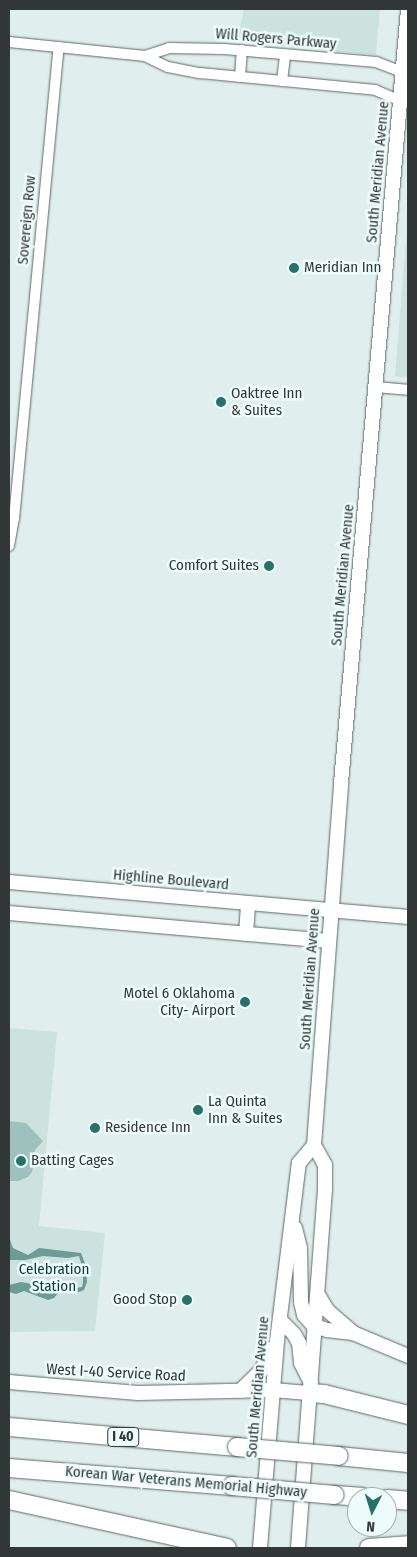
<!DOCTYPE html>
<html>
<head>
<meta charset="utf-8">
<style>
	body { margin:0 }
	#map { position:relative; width:417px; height:1557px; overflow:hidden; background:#e0efed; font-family:"Fira Sans Condensed",sans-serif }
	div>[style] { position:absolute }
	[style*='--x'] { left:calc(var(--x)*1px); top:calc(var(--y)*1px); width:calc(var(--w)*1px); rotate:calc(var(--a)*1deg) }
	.built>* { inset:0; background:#cbe2df }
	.green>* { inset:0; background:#9fc1bd }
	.water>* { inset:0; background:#6d9b96 }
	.roads { filter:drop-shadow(0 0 1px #5c6967) drop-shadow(0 0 1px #5c6967) }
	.street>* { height:10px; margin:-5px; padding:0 5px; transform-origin:5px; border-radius:5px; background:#fff }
	.secondary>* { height:14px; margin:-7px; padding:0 7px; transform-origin:7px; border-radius:7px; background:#fff }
	.highway>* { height:18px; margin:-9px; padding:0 9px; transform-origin:9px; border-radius:9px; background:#fff }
	.bridges { filter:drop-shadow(0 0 1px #5c6967) drop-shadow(0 0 1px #5c6967) }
	.highway-bridge>* { height:18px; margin:-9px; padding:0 9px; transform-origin:9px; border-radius:9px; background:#fff }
	.dots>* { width:14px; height:14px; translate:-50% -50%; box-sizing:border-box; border:2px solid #edfcfa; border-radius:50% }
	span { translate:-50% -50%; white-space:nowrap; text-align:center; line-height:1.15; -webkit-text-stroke:5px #edfcfa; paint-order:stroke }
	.shield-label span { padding:1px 4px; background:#edfcfa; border:1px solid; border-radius:4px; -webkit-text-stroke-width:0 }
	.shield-label { font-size:14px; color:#323737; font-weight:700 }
	.street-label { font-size:15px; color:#323737 }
	.poi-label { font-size:15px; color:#323737 }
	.left { translate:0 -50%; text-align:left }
	.right { translate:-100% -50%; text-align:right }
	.park-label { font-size:15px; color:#0e3a37 }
	.frame { position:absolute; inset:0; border:10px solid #323737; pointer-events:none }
	.north { position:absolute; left:347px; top:1487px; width:50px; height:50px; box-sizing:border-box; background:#edfcfa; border:1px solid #a2adac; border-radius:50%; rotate:185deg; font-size:14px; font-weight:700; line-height:20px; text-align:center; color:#323737 }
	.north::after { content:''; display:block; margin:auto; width:18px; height:22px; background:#28716b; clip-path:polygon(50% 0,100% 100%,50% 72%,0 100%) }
</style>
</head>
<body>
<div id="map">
	<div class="built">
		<div style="clip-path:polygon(244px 9px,380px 9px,376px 55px,237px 42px)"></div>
		<div style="clip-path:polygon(408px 215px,408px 378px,395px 376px)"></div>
		<div style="clip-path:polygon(9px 1028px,57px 1032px,39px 1226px,105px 1233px,95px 1331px,9px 1332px)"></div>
	</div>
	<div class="green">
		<div style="clip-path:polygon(9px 1121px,26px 1123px,43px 1141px,35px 1150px,32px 1172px,28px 1177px,18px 1181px,9px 1181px)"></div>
	</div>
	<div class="water">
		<div style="clip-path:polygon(9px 1237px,13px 1248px,28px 1255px,39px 1248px,81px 1253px,86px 1266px,87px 1282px,84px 1290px,79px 1292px,60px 1291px,54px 1298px,48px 1300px,24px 1291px,16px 1294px,9px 1292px,9px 1285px,21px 1282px,42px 1286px,75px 1288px,82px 1287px,83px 1283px,83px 1277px,76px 1273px,77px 1269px,82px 1267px,79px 1256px,68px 1258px,43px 1256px,25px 1260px,9px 1260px)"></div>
	</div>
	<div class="roads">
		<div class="street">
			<div style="--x:9;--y:42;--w:137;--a:5.9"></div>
			<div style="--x:145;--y:56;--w:25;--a:26"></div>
			<div style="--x:168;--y:67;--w:33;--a:11"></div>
			<div style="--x:200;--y:73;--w:176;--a:5.5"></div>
			<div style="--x:375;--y:90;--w:28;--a:23"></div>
			<div style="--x:145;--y:56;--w:25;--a:-18"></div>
			<div style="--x:169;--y:48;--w:55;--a:1"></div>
			<div style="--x:224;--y:49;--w:153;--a:4.9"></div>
			<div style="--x:376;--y:62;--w:30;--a:21"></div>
			<div style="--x:240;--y:77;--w:27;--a:-86"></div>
			<div style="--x:282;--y:81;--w:26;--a:-83"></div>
			<div style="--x:375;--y:387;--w:33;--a:5"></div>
			<div style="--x:9;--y:546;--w:27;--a:-80"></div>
			<div style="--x:14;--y:519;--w:474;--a:-84.6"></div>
		</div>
		<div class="secondary">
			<div style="--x:9;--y:882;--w:401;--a:5"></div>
			<div style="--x:9;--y:913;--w:321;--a:5"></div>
			<div style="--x:246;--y:934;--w:31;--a:-86"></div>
			<div style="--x:295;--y:1228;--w:21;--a:76"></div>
			<div style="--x:300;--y:1248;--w:54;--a:88.9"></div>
			<div style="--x:301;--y:1302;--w:13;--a:77"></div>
			<div style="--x:304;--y:1315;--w:13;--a:48"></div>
			<div style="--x:313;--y:1325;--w:15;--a:20"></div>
			<div style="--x:327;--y:1330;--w:26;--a:7"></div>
			<div style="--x:318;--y:1295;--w:19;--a:58"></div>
			<div style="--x:328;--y:1311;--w:33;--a:41"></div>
			<div style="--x:353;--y:1333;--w:60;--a:22.7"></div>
			<div style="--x:280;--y:1320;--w:20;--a:45"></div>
			<div style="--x:294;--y:1334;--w:10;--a:61"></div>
			<div style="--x:299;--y:1343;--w:20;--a:84"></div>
			<div style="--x:301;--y:1363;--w:22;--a:63"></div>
			<div style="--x:9;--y:1382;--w:129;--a:4.9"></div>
			<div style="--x:138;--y:1393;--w:135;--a:-1.3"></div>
			<div style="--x:273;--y:1390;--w:38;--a:5"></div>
			<div style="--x:240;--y:1391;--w:29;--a:-44"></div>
			<div style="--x:261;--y:1371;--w:25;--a:-64"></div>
			<div style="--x:260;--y:1548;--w:208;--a:-85.3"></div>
			<div style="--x:277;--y:1341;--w:179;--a:-83"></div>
			<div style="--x:299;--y:1163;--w:23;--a:-50"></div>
			<div style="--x:298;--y:1548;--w:360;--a:-85.7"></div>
			<div style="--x:325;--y:1189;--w:24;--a:-90"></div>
			<div style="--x:325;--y:1165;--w:23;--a:-119"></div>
			<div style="--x:314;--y:1145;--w:363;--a:-85.7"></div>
			<div style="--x:341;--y:783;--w:777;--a:-85.05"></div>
		</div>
		<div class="highway">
			<div style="--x:311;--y:1393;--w:13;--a:4"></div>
			<div style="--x:324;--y:1394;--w:87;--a:14"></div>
			<div style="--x:9;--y:1427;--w:229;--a:5"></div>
			<div style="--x:339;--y:1456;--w:69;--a:5.8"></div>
			<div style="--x:9;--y:1468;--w:224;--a:4.6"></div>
			<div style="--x:335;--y:1495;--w:28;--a:4"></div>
			<div style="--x:387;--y:1499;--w:21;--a:5"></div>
			<div style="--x:9;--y:1500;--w:223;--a:12.4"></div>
			<div style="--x:369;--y:1548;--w:39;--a:-4"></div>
		</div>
	</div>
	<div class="bridges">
		<div class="highway-bridge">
			<div style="--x:237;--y:1447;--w:102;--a:5"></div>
			<div style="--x:232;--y:1486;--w:103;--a:5"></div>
		</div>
	</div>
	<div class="dots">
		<div style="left:294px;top:268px;background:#28716b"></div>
		<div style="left:221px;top:402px;background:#28716b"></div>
		<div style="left:269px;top:566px;background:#28716b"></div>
		<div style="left:245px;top:1002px;background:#28716b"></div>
		<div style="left:198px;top:1110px;background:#28716b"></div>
		<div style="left:95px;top:1128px;background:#28716b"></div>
		<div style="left:21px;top:1161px;background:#28716b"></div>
		<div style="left:187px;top:1300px;background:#28716b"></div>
	</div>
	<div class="shield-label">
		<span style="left:123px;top:1437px">I 40</span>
	</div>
	<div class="street-label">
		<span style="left:276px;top:39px;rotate:5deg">Will Rogers Parkway</span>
		<span style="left:378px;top:172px;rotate:-85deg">South Meridian Avenue</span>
		<span style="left:27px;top:220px;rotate:-85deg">Sovereign Row</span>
		<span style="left:343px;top:575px;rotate:-85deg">South Meridian Avenue</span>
		<span style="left:171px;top:880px;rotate:5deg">Highline Boulevard</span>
		<span style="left:310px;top:979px;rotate:-86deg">South Meridian Avenue</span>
		<span style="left:116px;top:1373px;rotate:3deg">West I-40 Service Road</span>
		<span style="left:258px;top:1387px;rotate:-85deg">South Meridian Avenue</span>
		<span style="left:186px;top:1482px;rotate:5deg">Korean War Veterans Memorial Highway</span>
	</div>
	<div class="poi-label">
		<span class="left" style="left:304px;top:268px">Meridian Inn</span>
		<span class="left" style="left:231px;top:402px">Oaktree Inn<br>&amp; Suites</span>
		<span class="right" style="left:259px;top:566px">Comfort Suites</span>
		<span class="right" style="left:235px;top:1002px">Motel 6 Oklahoma<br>City- Airport</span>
		<span class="left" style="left:208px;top:1110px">La Quinta<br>Inn &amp; Suites</span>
		<span class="left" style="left:105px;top:1128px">Residence Inn</span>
		<span class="left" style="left:31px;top:1161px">Batting Cages</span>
		<span class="right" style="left:177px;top:1300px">Good Stop</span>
	</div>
	<div class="park-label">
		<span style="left:54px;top:1278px">Celebration<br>Station</span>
	</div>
	<div class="frame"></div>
	<div class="north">N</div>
</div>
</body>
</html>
